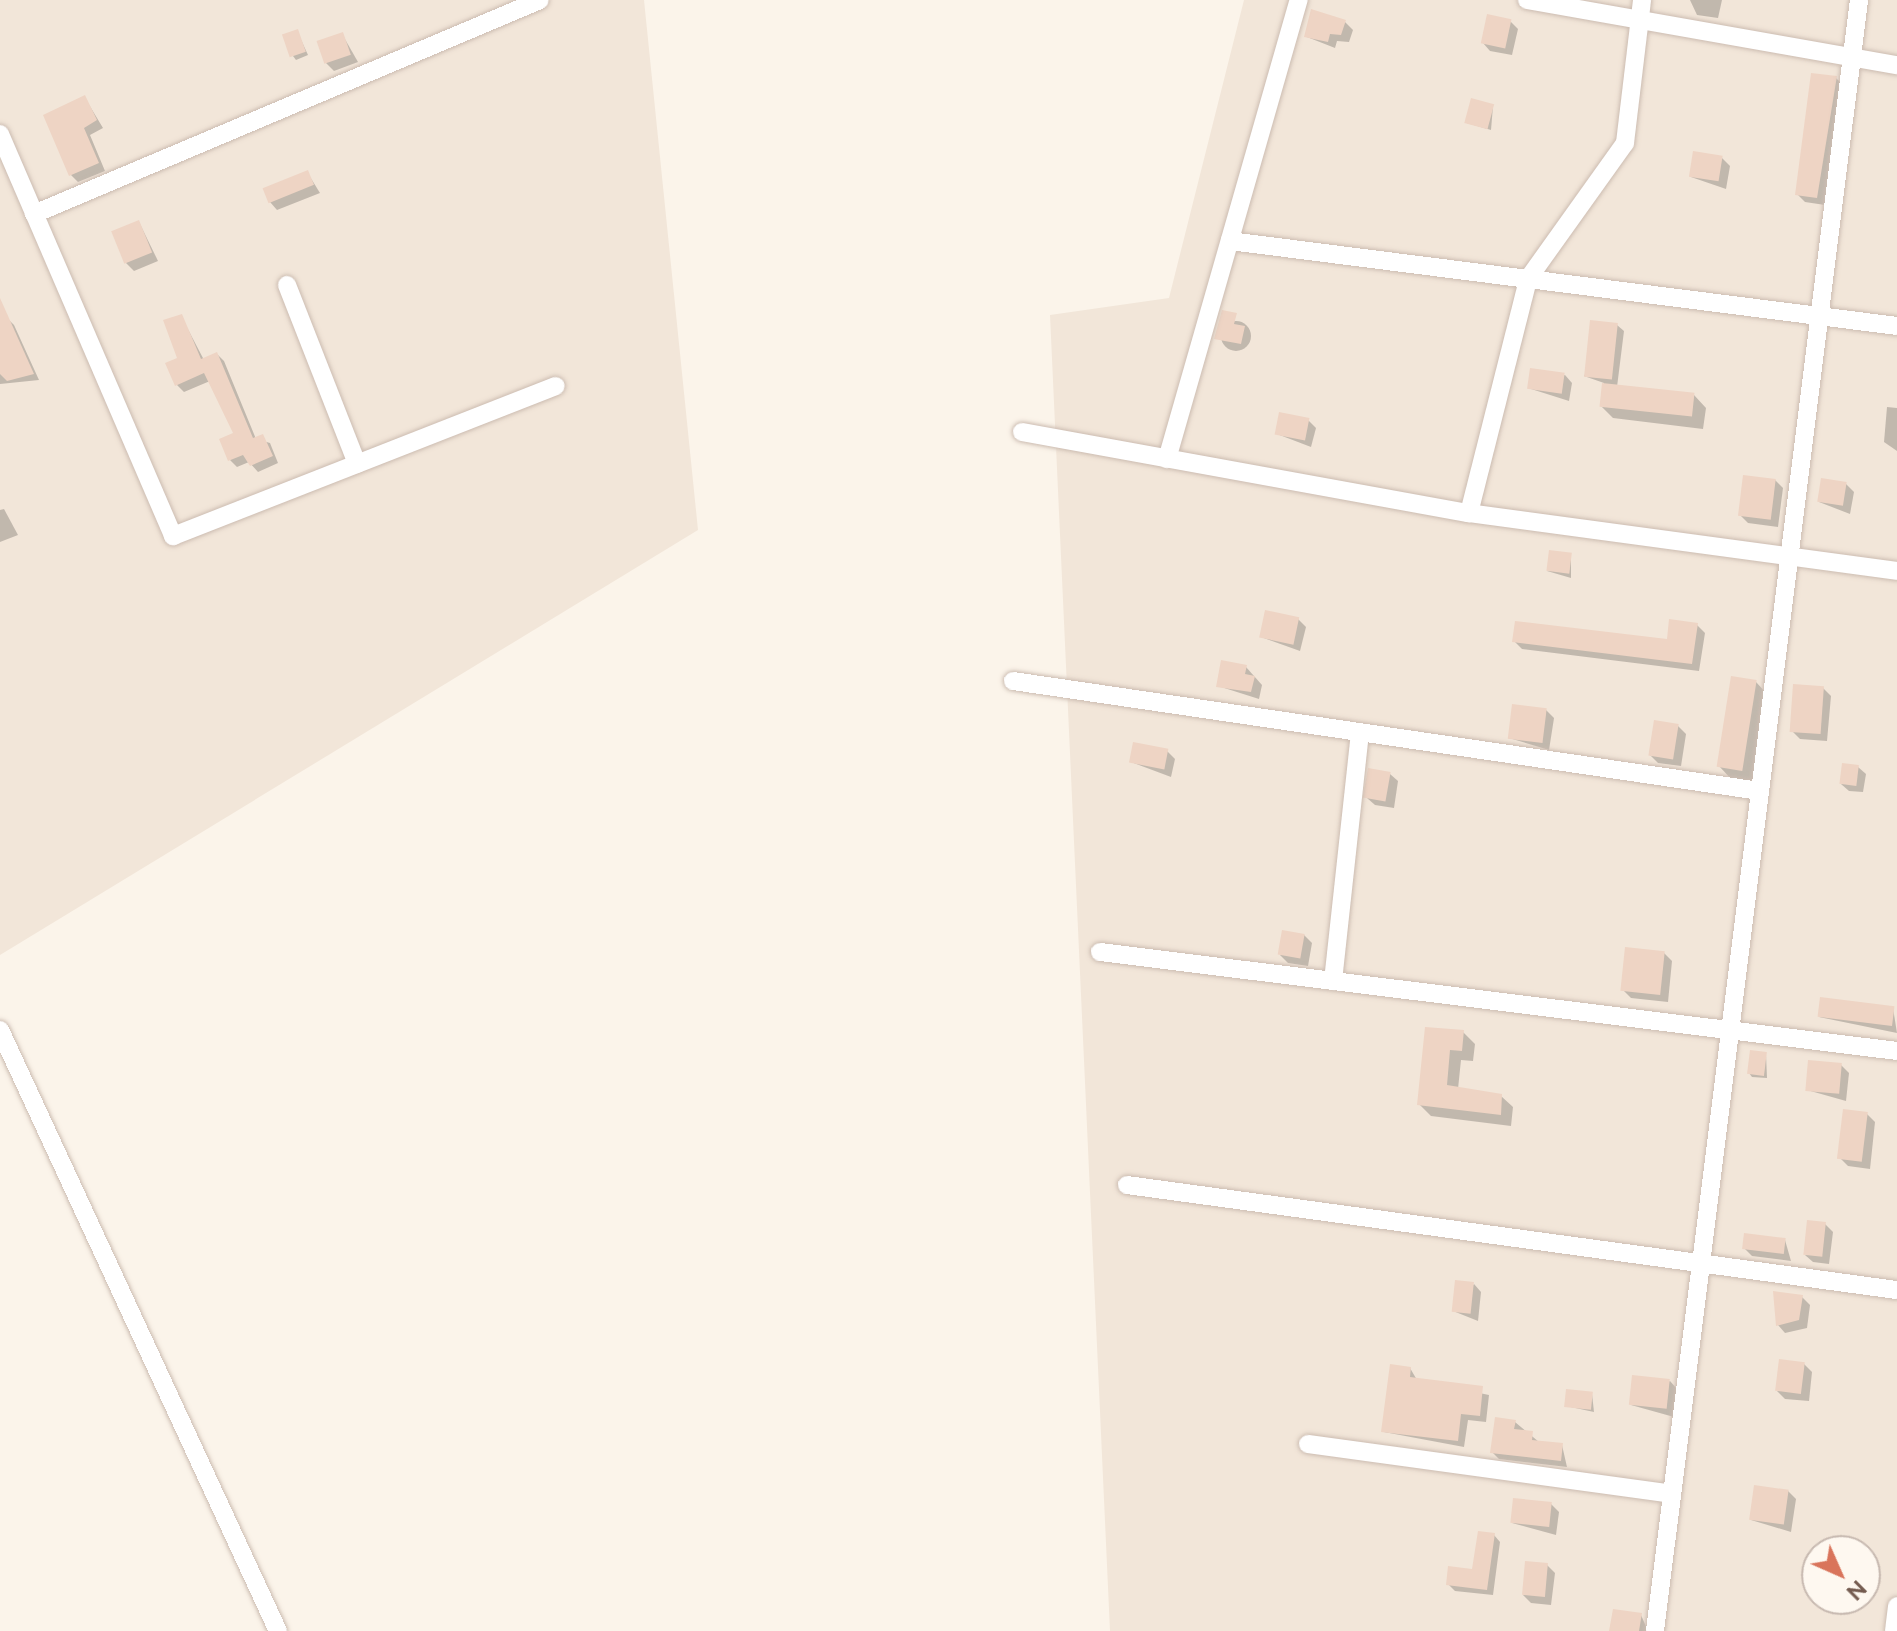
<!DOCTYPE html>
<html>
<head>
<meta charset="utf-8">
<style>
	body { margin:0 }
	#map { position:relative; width:1897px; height:1631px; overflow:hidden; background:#fbf4ea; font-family:Raleway,sans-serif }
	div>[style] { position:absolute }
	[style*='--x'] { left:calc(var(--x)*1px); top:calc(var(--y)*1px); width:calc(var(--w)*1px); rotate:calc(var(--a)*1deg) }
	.residential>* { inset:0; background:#f2e6d9 }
	.shadow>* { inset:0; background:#0003 }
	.round { border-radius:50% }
	.building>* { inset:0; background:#eed4c4; transform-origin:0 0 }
	.roads { filter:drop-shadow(0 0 2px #ccbcb1) drop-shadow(0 0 2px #ccbcb1) }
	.street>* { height:18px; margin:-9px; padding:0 9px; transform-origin:9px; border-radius:9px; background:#fff }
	span { translate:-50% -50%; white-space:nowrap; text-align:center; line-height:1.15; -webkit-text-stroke:6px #fef8f0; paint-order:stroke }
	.north { position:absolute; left:1801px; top:1535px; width:80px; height:80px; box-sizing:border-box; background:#fef8f0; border:2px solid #c7b9b0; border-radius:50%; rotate:135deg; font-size:22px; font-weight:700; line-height:32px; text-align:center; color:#745b4f }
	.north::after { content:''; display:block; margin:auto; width:28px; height:36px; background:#d9745b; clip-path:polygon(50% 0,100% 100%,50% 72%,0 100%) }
</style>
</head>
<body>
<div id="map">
	<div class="residential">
		<div style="clip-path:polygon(0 0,644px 0,698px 530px,0 955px)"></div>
		<div style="clip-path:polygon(evenodd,1244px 0,1897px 0,1897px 1631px,1110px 1631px,1050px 315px,1169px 298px,1244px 0,1817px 1551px,1865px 1551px,1865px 1599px,1817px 1599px,1817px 1551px)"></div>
	</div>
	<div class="shadow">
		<div style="clip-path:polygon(1690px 0,1722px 0,1718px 18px,1697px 15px)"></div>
		<div style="clip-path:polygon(1510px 21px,1518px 29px,1512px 55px,1490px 51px,1483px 43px)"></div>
		<div style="clip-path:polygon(1345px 22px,1353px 30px,1349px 42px,1337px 41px,1335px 48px,1307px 37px)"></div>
		<div style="clip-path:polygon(297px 31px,308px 55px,296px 60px,293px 56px)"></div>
		<div style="clip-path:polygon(342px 34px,358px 62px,334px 71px,326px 63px)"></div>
		<div style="clip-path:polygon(1836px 78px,1844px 86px,1825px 205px,1805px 202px,1797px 194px)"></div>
		<div style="clip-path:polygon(85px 98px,103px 128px,90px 135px,105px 171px,78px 182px,71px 175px)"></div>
		<div style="clip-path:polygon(1493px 106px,1491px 130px,1467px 123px)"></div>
		<div style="clip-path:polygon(1722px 158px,1730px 166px,1726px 189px,1691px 177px)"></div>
		<div style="clip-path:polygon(307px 172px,320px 193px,277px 210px,270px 202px)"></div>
		<div style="clip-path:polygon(139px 222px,158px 261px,134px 271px,126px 263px)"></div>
		<div style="clip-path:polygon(181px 316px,204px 360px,217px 354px,224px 361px,256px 439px,270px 443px,278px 463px,258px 472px,249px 462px,237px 467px,230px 460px,235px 435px,210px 381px,184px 392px,177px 385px)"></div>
		<div style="clip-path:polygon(7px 318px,14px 325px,39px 380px,0 384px,0 321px)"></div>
		<div class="round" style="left:1221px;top:321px;width:30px;height:30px"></div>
		<div style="clip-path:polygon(1617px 325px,1624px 331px,1617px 387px,1694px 395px,1706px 408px,1703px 429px,1613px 418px,1601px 406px,1604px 383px,1584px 376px)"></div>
		<div style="clip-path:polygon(1565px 375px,1572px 383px,1569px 401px,1528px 388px)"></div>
		<div style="clip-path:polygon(1887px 407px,1897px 408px,1897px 451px,1884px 442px)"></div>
		<div style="clip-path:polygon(1308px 420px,1316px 428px,1311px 447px,1277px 434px)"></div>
		<div style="clip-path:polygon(1775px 480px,1783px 488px,1778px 527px,1748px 523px,1740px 515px)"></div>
		<div style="clip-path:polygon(1846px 484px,1854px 492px,1850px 514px,1819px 502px)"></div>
		<div style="clip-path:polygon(4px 509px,18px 535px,0 542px,0 510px)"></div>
		<div style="clip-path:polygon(1571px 555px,1571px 578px,1547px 571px)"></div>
		<div style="clip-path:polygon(1298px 619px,1306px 627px,1300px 651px,1261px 637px)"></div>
		<div style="clip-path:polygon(1697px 625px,1705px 633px,1699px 671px,1522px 649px,1514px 641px,1668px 642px)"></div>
		<div style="clip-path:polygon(1246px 667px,1262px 685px,1259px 699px,1218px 686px)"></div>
		<div style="clip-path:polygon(1756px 682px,1768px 695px,1755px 782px,1731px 779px,1719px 766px)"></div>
		<div style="clip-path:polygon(1823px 688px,1831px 696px,1827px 741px,1800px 739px,1792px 731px)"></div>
		<div style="clip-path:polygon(1546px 710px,1554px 718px,1549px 750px,1509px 738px)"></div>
		<div style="clip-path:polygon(1678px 726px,1686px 734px,1681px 766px,1658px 763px,1650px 755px)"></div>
		<div style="clip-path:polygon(1167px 751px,1175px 759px,1171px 777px,1131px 762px)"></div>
		<div style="clip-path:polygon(1858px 767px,1866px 774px,1863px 792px,1849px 791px,1841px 784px)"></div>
		<div style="clip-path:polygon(1390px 774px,1398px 781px,1394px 808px,1375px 805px,1367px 798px)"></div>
		<div style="clip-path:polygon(1304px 935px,1312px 943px,1308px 966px,1288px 963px,1280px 955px)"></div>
		<div style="clip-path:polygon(1664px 953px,1672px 961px,1668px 1002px,1631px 998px,1623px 990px)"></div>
		<div style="clip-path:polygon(1893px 1008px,1897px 1033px,1819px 1017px)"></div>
		<div style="clip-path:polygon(1427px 1029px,1463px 1032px,1475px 1044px,1473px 1061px,1461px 1060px,1458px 1089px,1501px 1096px,1513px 1107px,1511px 1126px,1431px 1116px,1419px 1104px)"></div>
		<div style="clip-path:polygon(1766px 1054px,1767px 1078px,1752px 1077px,1749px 1073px)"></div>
		<div style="clip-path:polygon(1841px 1065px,1849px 1073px,1846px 1101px,1807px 1090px)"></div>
		<div style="clip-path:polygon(1867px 1114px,1875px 1122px,1870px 1169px,1848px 1166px,1840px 1158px)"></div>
		<div style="clip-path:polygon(1825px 1224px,1833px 1232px,1829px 1264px,1813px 1262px,1805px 1255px)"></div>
		<div style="clip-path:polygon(1785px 1240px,1791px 1261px,1752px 1256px,1744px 1248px)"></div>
		<div style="clip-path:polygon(1474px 1284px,1481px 1292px,1478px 1321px,1453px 1311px)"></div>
		<div style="clip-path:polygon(1802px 1297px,1810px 1305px,1807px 1328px,1785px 1333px,1778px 1325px)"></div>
		<div style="clip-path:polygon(1804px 1364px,1812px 1372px,1809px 1401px,1785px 1399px,1777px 1391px)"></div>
		<div style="clip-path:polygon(1410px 1368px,1417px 1380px,1489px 1395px,1486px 1422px,1468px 1420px,1464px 1447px,1384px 1432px)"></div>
		<div style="clip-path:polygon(1670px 1381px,1677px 1389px,1674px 1417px,1631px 1405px)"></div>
		<div style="clip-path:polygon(1592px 1394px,1594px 1412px,1566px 1406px)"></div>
		<div style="clip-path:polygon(1515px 1422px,1539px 1442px,1562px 1445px,1567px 1467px,1499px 1459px,1492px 1452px)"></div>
		<div style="clip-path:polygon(1788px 1491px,1796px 1499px,1791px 1532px,1751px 1520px)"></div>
		<div style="clip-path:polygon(1551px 1504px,1559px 1512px,1556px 1535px,1512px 1523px)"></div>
		<div style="clip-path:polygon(1494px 1535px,1500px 1542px,1493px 1595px,1455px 1591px,1448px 1584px,1474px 1571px)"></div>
		<div style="clip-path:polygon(1547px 1565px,1555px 1573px,1551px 1605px,1531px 1603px,1523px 1595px)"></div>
		<div style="clip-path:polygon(1641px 1615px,1648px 1631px,1611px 1631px)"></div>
	</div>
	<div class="building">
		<div style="clip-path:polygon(1311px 9px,1346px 20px,1341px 35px,1330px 34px,1328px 42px,1304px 37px)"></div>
		<div style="left:1487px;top:14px;width:25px;height:30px;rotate:12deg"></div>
		<div style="left:298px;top:29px;width:24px;height:17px;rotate:71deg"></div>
		<div style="left:343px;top:32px;width:24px;height:28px;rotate:71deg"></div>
		<div style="clip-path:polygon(1811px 73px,1837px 76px,1817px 198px,1795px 195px)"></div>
		<div style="clip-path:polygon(85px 95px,97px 120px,84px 128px,99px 163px,69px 176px,43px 115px)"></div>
		<div style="left:1471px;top:98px;width:24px;height:26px;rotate:15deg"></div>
		<div style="left:1693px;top:151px;width:30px;height:26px;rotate:9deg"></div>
		<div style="left:308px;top:170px;width:16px;height:49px;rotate:68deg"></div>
		<div style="left:139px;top:220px;width:35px;height:30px;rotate:68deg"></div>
		<div style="clip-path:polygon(0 298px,34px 374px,7px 381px,0 374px)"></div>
		<div style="clip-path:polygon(1222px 310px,1237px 313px,1234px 324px,1245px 326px,1241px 344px,1214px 339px)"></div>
		<div style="clip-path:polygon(182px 314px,201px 359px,217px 352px,253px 438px,263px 434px,273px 456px,250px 466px,243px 455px,228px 461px,219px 439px,233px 433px,204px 373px,175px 386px,165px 363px,177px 358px,163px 320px)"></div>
		<div style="left:1590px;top:320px;width:28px;height:57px;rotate:6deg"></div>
		<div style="left:1530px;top:368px;width:35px;height:21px;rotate:8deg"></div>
		<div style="left:1602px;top:383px;width:93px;height:24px;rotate:6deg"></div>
		<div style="left:1279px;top:412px;width:31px;height:23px;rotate:11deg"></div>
		<div style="left:1743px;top:475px;width:33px;height:41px;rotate:7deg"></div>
		<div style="left:1821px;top:478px;width:26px;height:24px;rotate:9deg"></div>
		<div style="left:1549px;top:550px;width:23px;height:21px;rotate:7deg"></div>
		<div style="left:1265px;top:610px;width:35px;height:28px;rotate:12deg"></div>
		<div style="clip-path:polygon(1669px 619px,1698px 623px,1692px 664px,1512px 642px,1515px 621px,1667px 639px)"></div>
		<div style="clip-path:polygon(1221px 660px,1247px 665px,1245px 674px,1255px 676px,1251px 692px,1216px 687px)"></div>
		<div style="left:1731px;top:676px;width:26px;height:92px;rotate:9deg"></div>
		<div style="left:1793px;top:684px;width:31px;height:48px;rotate:4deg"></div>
		<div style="left:1512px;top:704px;width:35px;height:35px;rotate:7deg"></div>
		<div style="left:1654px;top:720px;width:25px;height:36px;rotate:9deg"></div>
		<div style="left:1133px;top:742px;width:36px;height:21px;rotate:11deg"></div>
		<div style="left:1842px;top:763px;width:17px;height:21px;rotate:7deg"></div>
		<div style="left:1368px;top:768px;width:23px;height:30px;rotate:10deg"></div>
		<div style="left:1282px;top:930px;width:23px;height:25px;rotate:10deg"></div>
		<div style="left:1625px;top:947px;width:40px;height:44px;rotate:6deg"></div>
		<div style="left:1820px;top:997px;width:75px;height:20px;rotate:7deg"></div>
		<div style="clip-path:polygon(1425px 1027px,1464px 1030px,1462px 1051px,1450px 1050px,1447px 1085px,1502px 1094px,1501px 1115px,1417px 1105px)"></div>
		<div style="left:1750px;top:1050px;width:17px;height:24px;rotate:7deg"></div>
		<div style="left:1808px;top:1060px;width:34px;height:31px;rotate:5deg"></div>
		<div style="left:1843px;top:1109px;width:25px;height:50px;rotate:7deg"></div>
		<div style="left:1807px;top:1220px;width:19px;height:35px;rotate:6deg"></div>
		<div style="left:1744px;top:1233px;width:42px;height:16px;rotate:7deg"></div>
		<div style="left:1455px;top:1280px;width:19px;height:32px;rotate:6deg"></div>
		<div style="clip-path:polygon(1773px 1291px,1803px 1295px,1799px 1320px,1776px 1326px)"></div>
		<div style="left:1779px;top:1359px;width:26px;height:32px;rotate:7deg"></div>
		<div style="clip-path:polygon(1390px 1364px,1411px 1367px,1410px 1377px,1483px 1386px,1480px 1416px,1461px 1414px,1458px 1441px,1381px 1432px)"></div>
		<div style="left:1632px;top:1375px;width:38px;height:30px;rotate:6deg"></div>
		<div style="left:1566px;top:1389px;width:27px;height:18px;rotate:6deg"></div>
		<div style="clip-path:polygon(1495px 1417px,1516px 1420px,1514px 1429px,1533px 1431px,1532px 1440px,1563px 1443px,1561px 1461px,1490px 1453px)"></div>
		<div style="left:1754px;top:1485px;width:35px;height:35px;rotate:8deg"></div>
		<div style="left:1513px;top:1498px;width:39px;height:25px;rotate:6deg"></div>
		<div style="clip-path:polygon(1478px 1531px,1495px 1533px,1487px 1590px,1446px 1585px,1448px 1566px,1472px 1569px)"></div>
		<div style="left:1525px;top:1561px;width:23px;height:34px;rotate:5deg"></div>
		<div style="clip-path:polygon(1613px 1609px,1642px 1613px,1639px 1631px,1609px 1631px)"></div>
	</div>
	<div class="roads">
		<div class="street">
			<div style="--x:1527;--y:0;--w:376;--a:10"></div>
			<div style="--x:0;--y:134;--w:438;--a:66.7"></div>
			<div style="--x:173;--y:536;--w:411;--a:-21.4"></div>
			<div style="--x:34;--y:214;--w:549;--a:-22.92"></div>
			<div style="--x:1230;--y:241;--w:672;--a:7.26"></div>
			<div style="--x:287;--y:285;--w:192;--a:68.6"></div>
			<div style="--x:1022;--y:432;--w:454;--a:10.3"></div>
			<div style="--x:1469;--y:513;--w:432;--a:7.7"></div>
			<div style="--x:1167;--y:459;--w:478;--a:-74"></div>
			<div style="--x:1469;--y:513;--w:241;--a:-75.8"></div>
			<div style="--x:1528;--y:279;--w:167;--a:-54.5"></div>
			<div style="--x:1625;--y:143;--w:144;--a:-83.2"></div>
			<div style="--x:1013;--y:681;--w:755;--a:8.38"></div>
			<div style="--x:1100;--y:952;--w:803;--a:7.08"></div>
			<div style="--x:1333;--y:981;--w:250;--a:-83.8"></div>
			<div style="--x:0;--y:1030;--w:662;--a:65.18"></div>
			<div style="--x:1127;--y:1185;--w:777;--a:7.77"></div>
			<div style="--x:1308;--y:1444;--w:367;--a:7.8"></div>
			<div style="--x:1655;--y:1631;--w:1644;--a:-82.87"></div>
			<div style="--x:1894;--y:1631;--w:25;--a:-83"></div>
		</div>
	</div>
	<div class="north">N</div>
</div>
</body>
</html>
